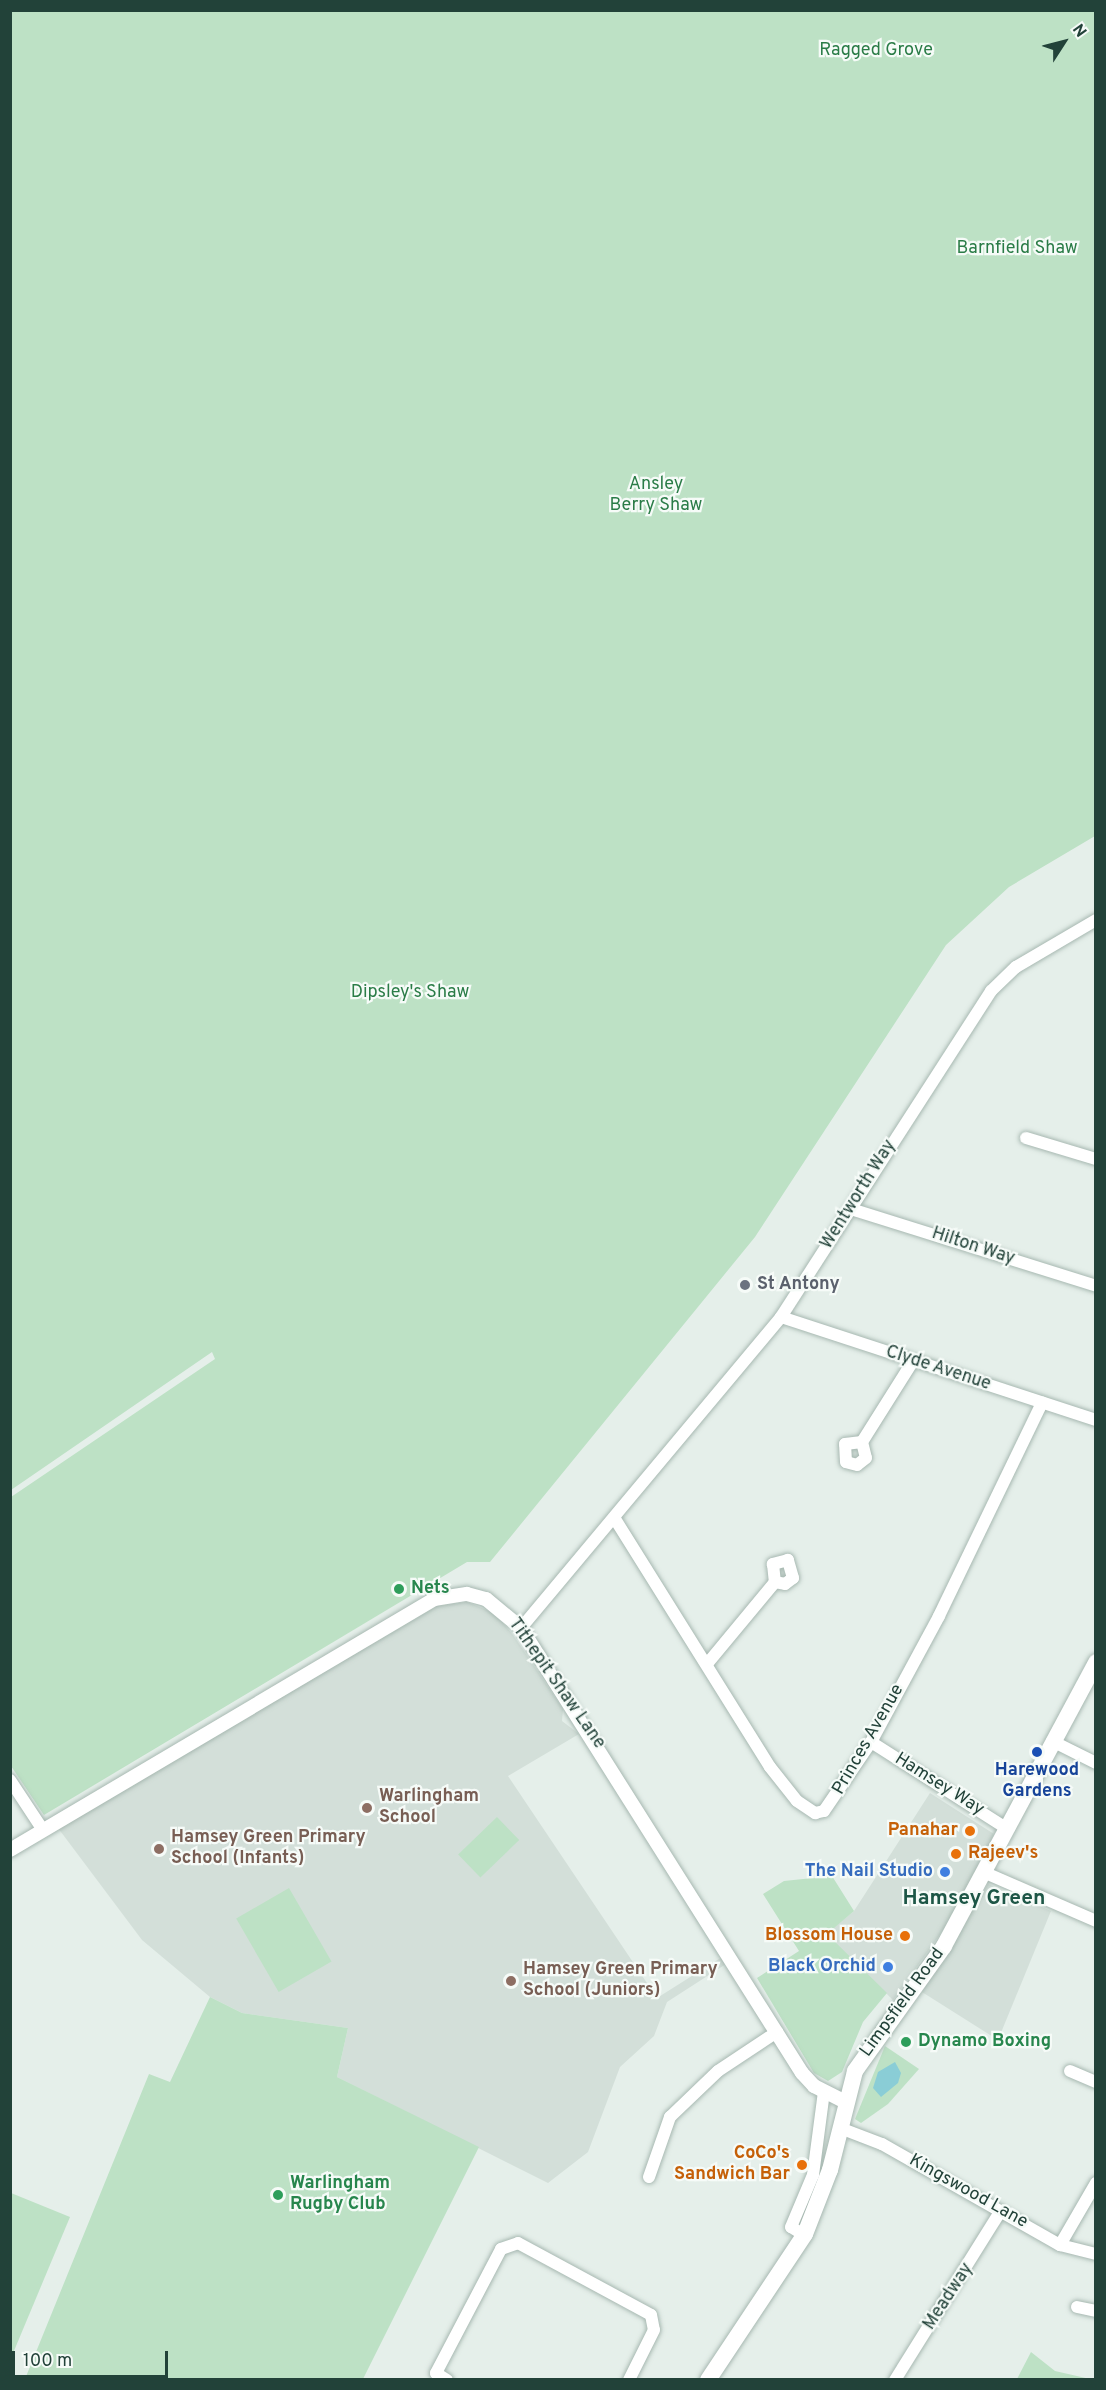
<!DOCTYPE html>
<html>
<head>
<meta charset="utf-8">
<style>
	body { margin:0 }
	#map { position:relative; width:1106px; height:2390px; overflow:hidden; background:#e5efea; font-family:Overpass,sans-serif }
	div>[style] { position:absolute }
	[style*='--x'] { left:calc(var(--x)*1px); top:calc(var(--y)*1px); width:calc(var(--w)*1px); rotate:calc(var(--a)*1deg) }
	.built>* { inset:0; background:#d3dfd9 }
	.green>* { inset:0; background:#bde1c5; transform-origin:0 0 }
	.water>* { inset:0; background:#8acdd6 }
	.roads { filter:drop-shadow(0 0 2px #a7b8b1) drop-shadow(0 0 2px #a7b8b1) }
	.minor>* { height:12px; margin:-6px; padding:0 6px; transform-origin:6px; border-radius:6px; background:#fff }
	.tertiary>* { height:14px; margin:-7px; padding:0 7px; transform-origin:7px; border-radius:7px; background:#fff }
	.secondary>* { height:16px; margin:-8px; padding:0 8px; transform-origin:8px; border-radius:8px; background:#fff }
	.dots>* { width:16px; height:16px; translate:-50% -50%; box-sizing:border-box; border:3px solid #f6fbf8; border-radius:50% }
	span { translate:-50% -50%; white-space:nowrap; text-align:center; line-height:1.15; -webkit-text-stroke:4.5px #f6fbf8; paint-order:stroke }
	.park-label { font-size:18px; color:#2a7c47 }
	.street-label { font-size:18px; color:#224239 }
	.worship-label { font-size:18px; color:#5b616d; font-weight:700 }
	.left { translate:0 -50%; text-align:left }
	.leisure-label { font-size:18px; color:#27864d; font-weight:700 }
	.transit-label { font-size:18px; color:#164399; font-weight:700 }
	.education-label { font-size:18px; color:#785e54; font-weight:700 }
	.food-label { font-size:18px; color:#c56008; font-weight:700 }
	.right { translate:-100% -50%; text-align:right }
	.shop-label { font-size:18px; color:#366cbe; font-weight:700 }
	.quarter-label { font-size:21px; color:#1d5646; font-weight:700 }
	.frame { position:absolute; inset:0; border:12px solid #224239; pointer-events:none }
	.north { position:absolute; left:1034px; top:12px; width:60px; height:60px; -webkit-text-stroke:4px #f6fbf8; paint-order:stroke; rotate:54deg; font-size:16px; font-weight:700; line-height:24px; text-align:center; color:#224239 }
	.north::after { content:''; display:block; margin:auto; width:21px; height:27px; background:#224239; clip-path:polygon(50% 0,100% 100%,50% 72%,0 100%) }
	.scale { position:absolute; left:12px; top:2351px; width:156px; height:27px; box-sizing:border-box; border:3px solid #224239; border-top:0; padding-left:8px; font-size:18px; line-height:21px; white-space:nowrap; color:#224239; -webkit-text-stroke:4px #f6fbf8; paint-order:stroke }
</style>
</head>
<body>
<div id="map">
	<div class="built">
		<div style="clip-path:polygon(467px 1602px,494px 1613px,513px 1635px,563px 1709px,562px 1721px,579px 1734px,508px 1776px,657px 1998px,722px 1957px,726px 1964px,667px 2002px,654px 2036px,620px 2067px,588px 2152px,548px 2183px,337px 2077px,348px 2028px,242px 2013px,210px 1997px,142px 1940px,58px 1828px,437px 1606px)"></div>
		<div style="clip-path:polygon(930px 1793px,994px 1834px,956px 1912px,893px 2000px,826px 1934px,854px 1911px)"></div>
		<div style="clip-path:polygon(988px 1884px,1051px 1911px,998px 2040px,922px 1992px)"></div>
	</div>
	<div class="green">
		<div style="clip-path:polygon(11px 10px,1096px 11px,1095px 836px,1009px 887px,946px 945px,755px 1237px,490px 1562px,467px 1562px,44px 1815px,11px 1766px,11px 1497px,215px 1359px,212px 1352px,11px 1490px)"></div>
		<div style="left:497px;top:1817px;width:32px;height:54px;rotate:46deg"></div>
		<div style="clip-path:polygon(832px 1876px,854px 1911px,827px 1934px,887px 1993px,863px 2022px,842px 2072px,828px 2081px,814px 2073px,757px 1978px,799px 1951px,763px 1894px,784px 1881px)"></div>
		<div style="left:289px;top:1888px;width:85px;height:61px;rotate:60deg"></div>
		<div style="clip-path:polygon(210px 1997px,242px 2013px,348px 2028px,337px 2077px,479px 2147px,363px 2379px,25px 2379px,149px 2074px,170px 2082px)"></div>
		<div style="clip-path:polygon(885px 2046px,919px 2069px,888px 2104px,861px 2123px,855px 2119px)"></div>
		<div style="clip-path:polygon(11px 2193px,70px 2217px,11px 2358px)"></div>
		<div style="clip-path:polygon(1031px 2352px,1055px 2371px,1090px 2379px,1017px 2379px)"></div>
	</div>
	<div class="water">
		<div style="clip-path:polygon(895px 2062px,901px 2073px,898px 2083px,881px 2097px,873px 2088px,878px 2072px)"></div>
	</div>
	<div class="roads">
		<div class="minor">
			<div style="--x:1026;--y:1138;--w:73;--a:16.7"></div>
			<div style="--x:851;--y:1209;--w:257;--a:17.4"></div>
			<div style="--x:781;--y:1317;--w:331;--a:18.1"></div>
			<div style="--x:862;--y:1442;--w:16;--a:76"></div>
			<div style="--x:866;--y:1458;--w:11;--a:142"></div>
			<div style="--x:857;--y:1465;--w:11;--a:-165"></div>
			<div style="--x:846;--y:1462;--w:18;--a:-93"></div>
			<div style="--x:845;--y:1444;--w:17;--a:-7"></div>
			<div style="--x:862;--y:1442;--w:96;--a:-57.8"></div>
			<div style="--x:615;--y:1519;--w:292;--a:58"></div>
			<div style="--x:770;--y:1767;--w:43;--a:51.5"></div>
			<div style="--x:797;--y:1801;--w:22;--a:34"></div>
			<div style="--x:815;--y:1813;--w:9;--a:-13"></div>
			<div style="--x:824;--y:1811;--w:83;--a:-55.7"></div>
			<div style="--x:871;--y:1742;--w:143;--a:-61.6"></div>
			<div style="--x:939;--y:1616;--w:237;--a:-64.2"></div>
			<div style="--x:521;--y:1628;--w:405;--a:-50.1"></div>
			<div style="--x:781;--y:1317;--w:388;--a:-57.2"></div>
			<div style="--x:991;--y:991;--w:35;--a:-44"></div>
			<div style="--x:1016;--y:967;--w:93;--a:-30.4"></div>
			<div style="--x:707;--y:1664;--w:107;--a:-50.3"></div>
			<div style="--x:775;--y:1582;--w:10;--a:11"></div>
			<div style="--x:785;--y:1584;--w:10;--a:-37"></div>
			<div style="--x:793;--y:1578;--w:19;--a:-106"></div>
			<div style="--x:788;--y:1560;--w:16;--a:165"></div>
			<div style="--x:773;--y:1564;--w:18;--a:84"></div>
			<div style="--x:1052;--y:1741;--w:49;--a:26.6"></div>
			<div style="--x:871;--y:1742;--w:160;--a:32.5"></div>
			<div style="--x:10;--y:1780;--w:60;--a:56.6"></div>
			<div style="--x:983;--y:1872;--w:123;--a:23.4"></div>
			<div style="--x:1070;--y:2071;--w:28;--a:23"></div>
			<div style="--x:840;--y:2128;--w:45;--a:20.9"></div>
			<div style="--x:882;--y:2144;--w:205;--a:29.6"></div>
			<div style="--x:1060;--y:2245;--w:37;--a:14"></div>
			<div style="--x:649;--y:2177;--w:64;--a:-70.7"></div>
			<div style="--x:670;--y:2117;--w:66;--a:-43.8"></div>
			<div style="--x:718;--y:2071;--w:71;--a:-33.5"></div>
			<div style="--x:804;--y:2235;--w:15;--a:-148"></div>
			<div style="--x:791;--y:2227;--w:56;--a:-67.1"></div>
			<div style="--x:813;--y:2175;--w:84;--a:-82.5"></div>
			<div style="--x:1060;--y:2245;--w:72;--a:-59.9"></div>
			<div style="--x:1077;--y:2307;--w:19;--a:12"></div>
			<div style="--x:447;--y:2380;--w:13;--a:-148"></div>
			<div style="--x:436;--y:2373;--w:140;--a:-62.3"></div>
			<div style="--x:501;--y:2249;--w:18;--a:-19"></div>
			<div style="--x:518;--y:2243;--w:151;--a:28.4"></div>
			<div style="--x:651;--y:2315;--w:15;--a:79"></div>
			<div style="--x:654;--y:2330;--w:56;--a:116.6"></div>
			<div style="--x:895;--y:2380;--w:198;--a:-58"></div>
		</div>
		<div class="tertiary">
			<div style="--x:10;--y:1850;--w:493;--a:-30.6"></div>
			<div style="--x:434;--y:1599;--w:33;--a:-9"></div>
			<div style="--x:467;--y:1594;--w:20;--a:15"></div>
			<div style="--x:486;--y:1599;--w:45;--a:39.6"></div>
			<div style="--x:521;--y:1628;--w:526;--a:57.73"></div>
			<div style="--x:802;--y:2073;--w:18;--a:47"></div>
			<div style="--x:814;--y:2086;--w:36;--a:27"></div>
		</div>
		<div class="secondary">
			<div style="--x:708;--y:2380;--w:175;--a:-56.4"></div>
			<div style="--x:805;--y:2234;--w:69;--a:-68.7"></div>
			<div style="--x:830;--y:2170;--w:102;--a:-75.8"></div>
			<div style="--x:855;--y:2071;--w:153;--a:-54.5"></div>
			<div style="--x:944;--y:1946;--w:322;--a:-61.8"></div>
		</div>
	</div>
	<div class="dots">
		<div style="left:745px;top:1285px;background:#6b7280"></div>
		<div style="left:399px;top:1589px;background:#2e9e5b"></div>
		<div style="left:1037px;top:1752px;background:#1a4fb4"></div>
		<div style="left:367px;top:1808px;background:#8d6e63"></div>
		<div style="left:970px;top:1831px;background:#e8710a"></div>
		<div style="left:159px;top:1849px;background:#8d6e63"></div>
		<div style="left:956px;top:1854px;background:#e8710a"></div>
		<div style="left:945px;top:1872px;background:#3f7fe0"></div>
		<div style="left:905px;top:1936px;background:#e8710a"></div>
		<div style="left:888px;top:1967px;background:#3f7fe0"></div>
		<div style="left:511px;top:1981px;background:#8d6e63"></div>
		<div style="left:906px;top:2042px;background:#2e9e5b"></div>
		<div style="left:802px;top:2165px;background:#e8710a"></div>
		<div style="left:278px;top:2195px;background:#2e9e5b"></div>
	</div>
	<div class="park-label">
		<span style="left:876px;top:51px">Ragged Grove</span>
		<span style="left:1017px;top:249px">Barnfield Shaw</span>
		<span style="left:656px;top:496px">Ansley<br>Berry Shaw</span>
		<span style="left:410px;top:993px">Dipsley's Shaw</span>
	</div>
	<div class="street-label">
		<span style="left:859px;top:1195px;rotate:-58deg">Wentworth Way</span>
		<span style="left:973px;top:1247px;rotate:18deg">Hilton Way</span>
		<span style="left:938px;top:1369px;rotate:18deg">Clyde Avenue</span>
		<span style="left:556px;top:1684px;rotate:55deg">Tithepit Shaw Lane</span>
		<span style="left:869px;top:1740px;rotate:-60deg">Princes Avenue</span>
		<span style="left:939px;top:1785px;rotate:32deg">Hamsey Way</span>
		<span style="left:903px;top:2003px;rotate:-54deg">Limpsfield Road</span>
		<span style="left:968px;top:2192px;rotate:29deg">Kingswood Lane</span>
		<span style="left:949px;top:2297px;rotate:-57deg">Meadway</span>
	</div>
	<div class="worship-label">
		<span class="left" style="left:757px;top:1285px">St Antony</span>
	</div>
	<div class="leisure-label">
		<span class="left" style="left:411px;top:1589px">Nets</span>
		<span class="left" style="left:918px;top:2042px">Dynamo Boxing</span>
		<span class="left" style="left:290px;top:2195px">Warlingham<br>Rugby Club</span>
	</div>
	<div class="transit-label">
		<span style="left:1037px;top:1782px">Harewood<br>Gardens</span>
	</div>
	<div class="education-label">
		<span class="left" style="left:379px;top:1808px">Warlingham<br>School</span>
		<span class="left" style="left:171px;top:1849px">Hamsey Green Primary<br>School (Infants)</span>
		<span class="left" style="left:523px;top:1981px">Hamsey Green Primary<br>School (Juniors)</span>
	</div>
	<div class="food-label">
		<span class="right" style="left:958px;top:1831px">Panahar</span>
		<span class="left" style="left:968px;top:1854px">Rajeev's</span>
		<span class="right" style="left:893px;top:1936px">Blossom House</span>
		<span class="right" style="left:790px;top:2165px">CoCo's<br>Sandwich Bar</span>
	</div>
	<div class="shop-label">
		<span class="right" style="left:933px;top:1872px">The Nail Studio</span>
		<span class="right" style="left:876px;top:1967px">Black Orchid</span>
	</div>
	<div class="quarter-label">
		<span style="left:974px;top:1899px">Hamsey Green</span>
	</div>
	<div class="frame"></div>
	<div class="north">N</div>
	<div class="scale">100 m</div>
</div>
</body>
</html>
